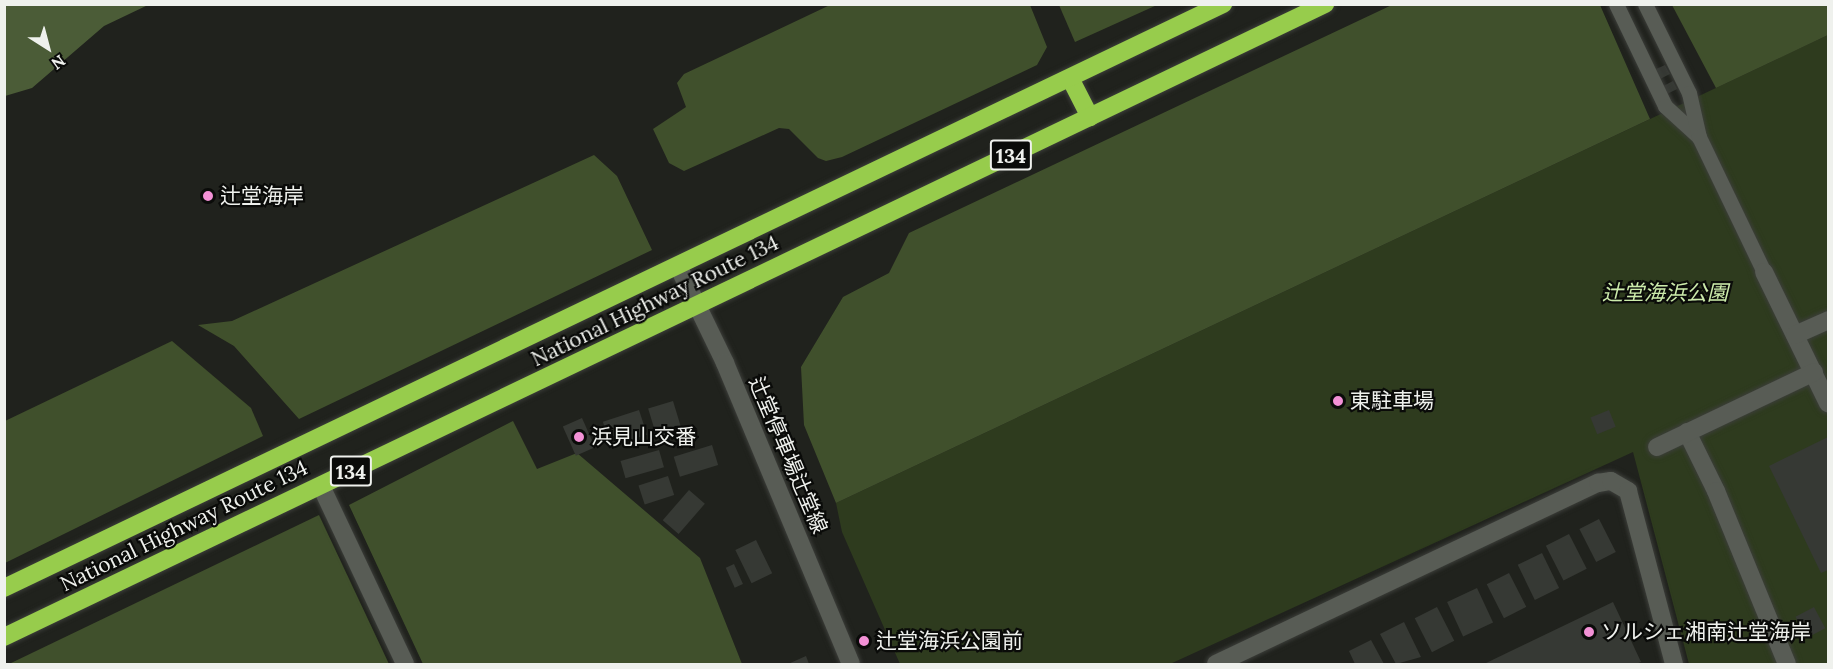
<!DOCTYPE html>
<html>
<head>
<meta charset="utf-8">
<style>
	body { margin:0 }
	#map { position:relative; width:1833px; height:669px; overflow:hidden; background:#20221d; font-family:Lora,"Noto Sans JP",serif }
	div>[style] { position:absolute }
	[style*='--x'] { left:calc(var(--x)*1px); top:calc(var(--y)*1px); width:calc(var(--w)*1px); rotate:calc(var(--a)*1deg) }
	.green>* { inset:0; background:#2e3b1e }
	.forest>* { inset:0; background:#40502c }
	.water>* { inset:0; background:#4b5c37 }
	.building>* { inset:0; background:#363934; transform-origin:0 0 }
	.roads { filter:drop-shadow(0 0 2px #3c3e3a) drop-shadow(0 0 2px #3c3e3a) }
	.lane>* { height:15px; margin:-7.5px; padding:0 7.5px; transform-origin:7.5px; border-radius:7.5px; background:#585c55 }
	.street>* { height:18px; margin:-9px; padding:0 9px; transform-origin:9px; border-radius:9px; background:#585c55 }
	.secondary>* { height:18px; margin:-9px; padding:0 9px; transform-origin:9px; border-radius:9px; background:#585c55 }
	.highway>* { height:18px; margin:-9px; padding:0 9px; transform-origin:9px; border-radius:9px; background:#97cc4c }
	.dots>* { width:16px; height:16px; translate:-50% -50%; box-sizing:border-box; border:3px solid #0a0b09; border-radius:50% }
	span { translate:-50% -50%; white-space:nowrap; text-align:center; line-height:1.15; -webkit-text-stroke:4.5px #0a0b09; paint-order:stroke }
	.shield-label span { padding:2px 4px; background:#0a0b09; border:2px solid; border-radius:4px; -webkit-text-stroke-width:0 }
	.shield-label { font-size:20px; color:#eff1ed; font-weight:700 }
	.poi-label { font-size:21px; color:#eff1ed }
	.left { translate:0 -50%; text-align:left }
	.park-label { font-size:21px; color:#ccebab; font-style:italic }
	.street-label { font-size:21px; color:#eff1ed }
	.frame { position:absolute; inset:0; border:6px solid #eff1ed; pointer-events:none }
	.north { position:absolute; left:18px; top:18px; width:60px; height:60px; -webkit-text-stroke:4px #0a0b09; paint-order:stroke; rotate:144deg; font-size:16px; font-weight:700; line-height:24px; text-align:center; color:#eff1ed }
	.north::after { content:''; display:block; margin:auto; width:21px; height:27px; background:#eff1ed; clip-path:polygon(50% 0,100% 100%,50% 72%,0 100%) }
</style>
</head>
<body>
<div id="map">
	<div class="green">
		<div style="clip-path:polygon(1828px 35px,1828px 664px,1689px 664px,1633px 452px,1170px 664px,900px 664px,842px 532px,836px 503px)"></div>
	</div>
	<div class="forest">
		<div style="clip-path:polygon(1394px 4px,1600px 5px,1650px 119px,836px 503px,804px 425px,801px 367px,843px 297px,889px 273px,909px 233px)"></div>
		<div style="clip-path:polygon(830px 5px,1030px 5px,1047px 47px,1037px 65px,842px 157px,826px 161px,818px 158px,789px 129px,779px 128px,684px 171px,669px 163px,653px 129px,686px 107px,677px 83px,684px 74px)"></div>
		<div style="clip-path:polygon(1059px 5px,1157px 5px,1075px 42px)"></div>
		<div style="clip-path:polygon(1672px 5px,1828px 5px,1828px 35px,1716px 88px)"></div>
		<div style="clip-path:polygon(594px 155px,617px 176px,652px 250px,299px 419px,234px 346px,198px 325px,232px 321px)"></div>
		<div style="clip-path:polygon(172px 341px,251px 408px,263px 436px,5px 563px,5px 421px)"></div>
		<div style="clip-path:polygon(513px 421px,537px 469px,577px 453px,700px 558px,742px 664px,423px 664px,349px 505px)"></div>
		<div style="clip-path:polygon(319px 515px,389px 664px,9px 664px)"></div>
	</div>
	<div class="water">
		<div style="clip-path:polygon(5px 4px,148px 4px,148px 5px,104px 26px,32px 88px,5px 96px)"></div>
	</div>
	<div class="building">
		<div style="clip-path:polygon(1665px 65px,1670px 74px,1660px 79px,1656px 69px)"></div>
		<div style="left:1673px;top:81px;width:9px;height:11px;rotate:63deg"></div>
		<div style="left:673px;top:401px;width:30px;height:26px;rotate:73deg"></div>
		<div style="left:639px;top:410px;width:26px;height:38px;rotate:72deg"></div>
		<div style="left:1609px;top:410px;width:18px;height:20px;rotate:68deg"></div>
		<div style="left:582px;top:418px;width:32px;height:21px;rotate:66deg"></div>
		<div style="clip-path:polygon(1828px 437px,1828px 570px,1821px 573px,1769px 466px)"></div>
		<div style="left:712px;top:445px;width:21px;height:40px;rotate:73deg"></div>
		<div style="left:659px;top:450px;width:18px;height:40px;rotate:74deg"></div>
		<div style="left:668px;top:476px;width:20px;height:31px;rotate:72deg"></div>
		<div style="left:689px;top:490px;width:21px;height:40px;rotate:41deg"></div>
		<div style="left:1599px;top:519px;width:37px;height:22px;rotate:63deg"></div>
		<div style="left:1569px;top:534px;width:39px;height:26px;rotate:63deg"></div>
		<div style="left:756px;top:540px;width:37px;height:23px;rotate:64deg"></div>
		<div style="left:1542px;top:553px;width:39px;height:27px;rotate:64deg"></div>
		<div style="left:734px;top:564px;width:22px;height:9px;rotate:66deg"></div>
		<div style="left:1509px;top:573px;width:38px;height:25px;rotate:63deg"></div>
		<div style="left:1477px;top:588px;width:38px;height:33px;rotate:65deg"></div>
		<div style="clip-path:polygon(1613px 602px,1641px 662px,1636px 664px,1484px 664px)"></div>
		<div style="left:1437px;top:607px;width:38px;height:25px;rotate:63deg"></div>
		<div style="left:1814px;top:607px;width:24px;height:21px;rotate:62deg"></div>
		<div style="clip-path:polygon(1404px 622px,1421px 657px,1396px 664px,1380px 634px)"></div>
		<div style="clip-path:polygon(1371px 640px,1384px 664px,1355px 664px,1349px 651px)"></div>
		<div style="clip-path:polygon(806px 656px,809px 664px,788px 664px)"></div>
	</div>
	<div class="roads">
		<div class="lane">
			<div style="--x:1616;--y:4;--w:113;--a:64.3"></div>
			<div style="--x:1665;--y:106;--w:46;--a:42.4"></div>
			<div style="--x:1645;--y:4;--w:99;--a:63.7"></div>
			<div style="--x:1689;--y:93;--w:45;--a:77.2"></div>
			<div style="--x:1699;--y:137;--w:150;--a:64.3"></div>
		</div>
		<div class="street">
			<div style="--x:1764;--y:272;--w:146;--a:64"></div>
			<div style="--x:1795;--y:335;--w:36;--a:-24"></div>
			<div style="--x:1687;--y:432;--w:66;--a:63.8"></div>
			<div style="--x:1716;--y:491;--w:187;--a:67.7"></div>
			<div style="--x:1657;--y:447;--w:174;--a:-25.5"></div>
			<div style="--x:321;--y:486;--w:197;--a:64.7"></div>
		</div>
		<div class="secondary">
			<div style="--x:678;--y:266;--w:108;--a:64.1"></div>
			<div style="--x:725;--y:363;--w:326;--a:67.3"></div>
			<div style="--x:1216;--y:664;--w:423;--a:-25.4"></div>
			<div style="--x:1598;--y:483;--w:13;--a:-9"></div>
			<div style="--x:1611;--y:481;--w:20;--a:30"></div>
			<div style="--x:1628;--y:491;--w:179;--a:75.1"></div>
		</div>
		<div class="highway">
			<div style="--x:1070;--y:78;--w:44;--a:62.9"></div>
			<div style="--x:4;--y:588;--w:1352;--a:-25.6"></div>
			<div style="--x:4;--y:637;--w:1465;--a:-25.6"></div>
		</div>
	</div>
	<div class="dots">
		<div style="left:208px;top:196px;background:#f391d6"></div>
		<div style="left:1338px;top:401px;background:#f391d6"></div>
		<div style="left:579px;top:437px;background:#f391d6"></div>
		<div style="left:1589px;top:632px;background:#f391d6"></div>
		<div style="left:864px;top:641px;background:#f391d6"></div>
	</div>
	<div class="shield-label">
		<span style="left:1011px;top:155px">134</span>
		<span style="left:351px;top:471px">134</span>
	</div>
	<div class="poi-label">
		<span class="left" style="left:220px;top:196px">辻堂海岸</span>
		<span class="left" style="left:1350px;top:401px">東駐車場</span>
		<span class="left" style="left:591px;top:437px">浜見山交番</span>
		<span class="left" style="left:1601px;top:632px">ソルシェ湘南辻堂海岸</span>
		<span class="left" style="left:876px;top:641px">辻堂海浜公園前</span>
	</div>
	<div class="park-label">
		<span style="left:1665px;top:293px">辻堂海浜公園</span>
	</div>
	<div class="street-label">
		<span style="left:655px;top:301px;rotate:-26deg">National Highway Route 134</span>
		<span style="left:788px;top:455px;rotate:67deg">辻堂停車場辻堂線</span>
		<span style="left:184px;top:526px;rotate:-26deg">National Highway Route 134</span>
	</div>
	<div class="frame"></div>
	<div class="north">N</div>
</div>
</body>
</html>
